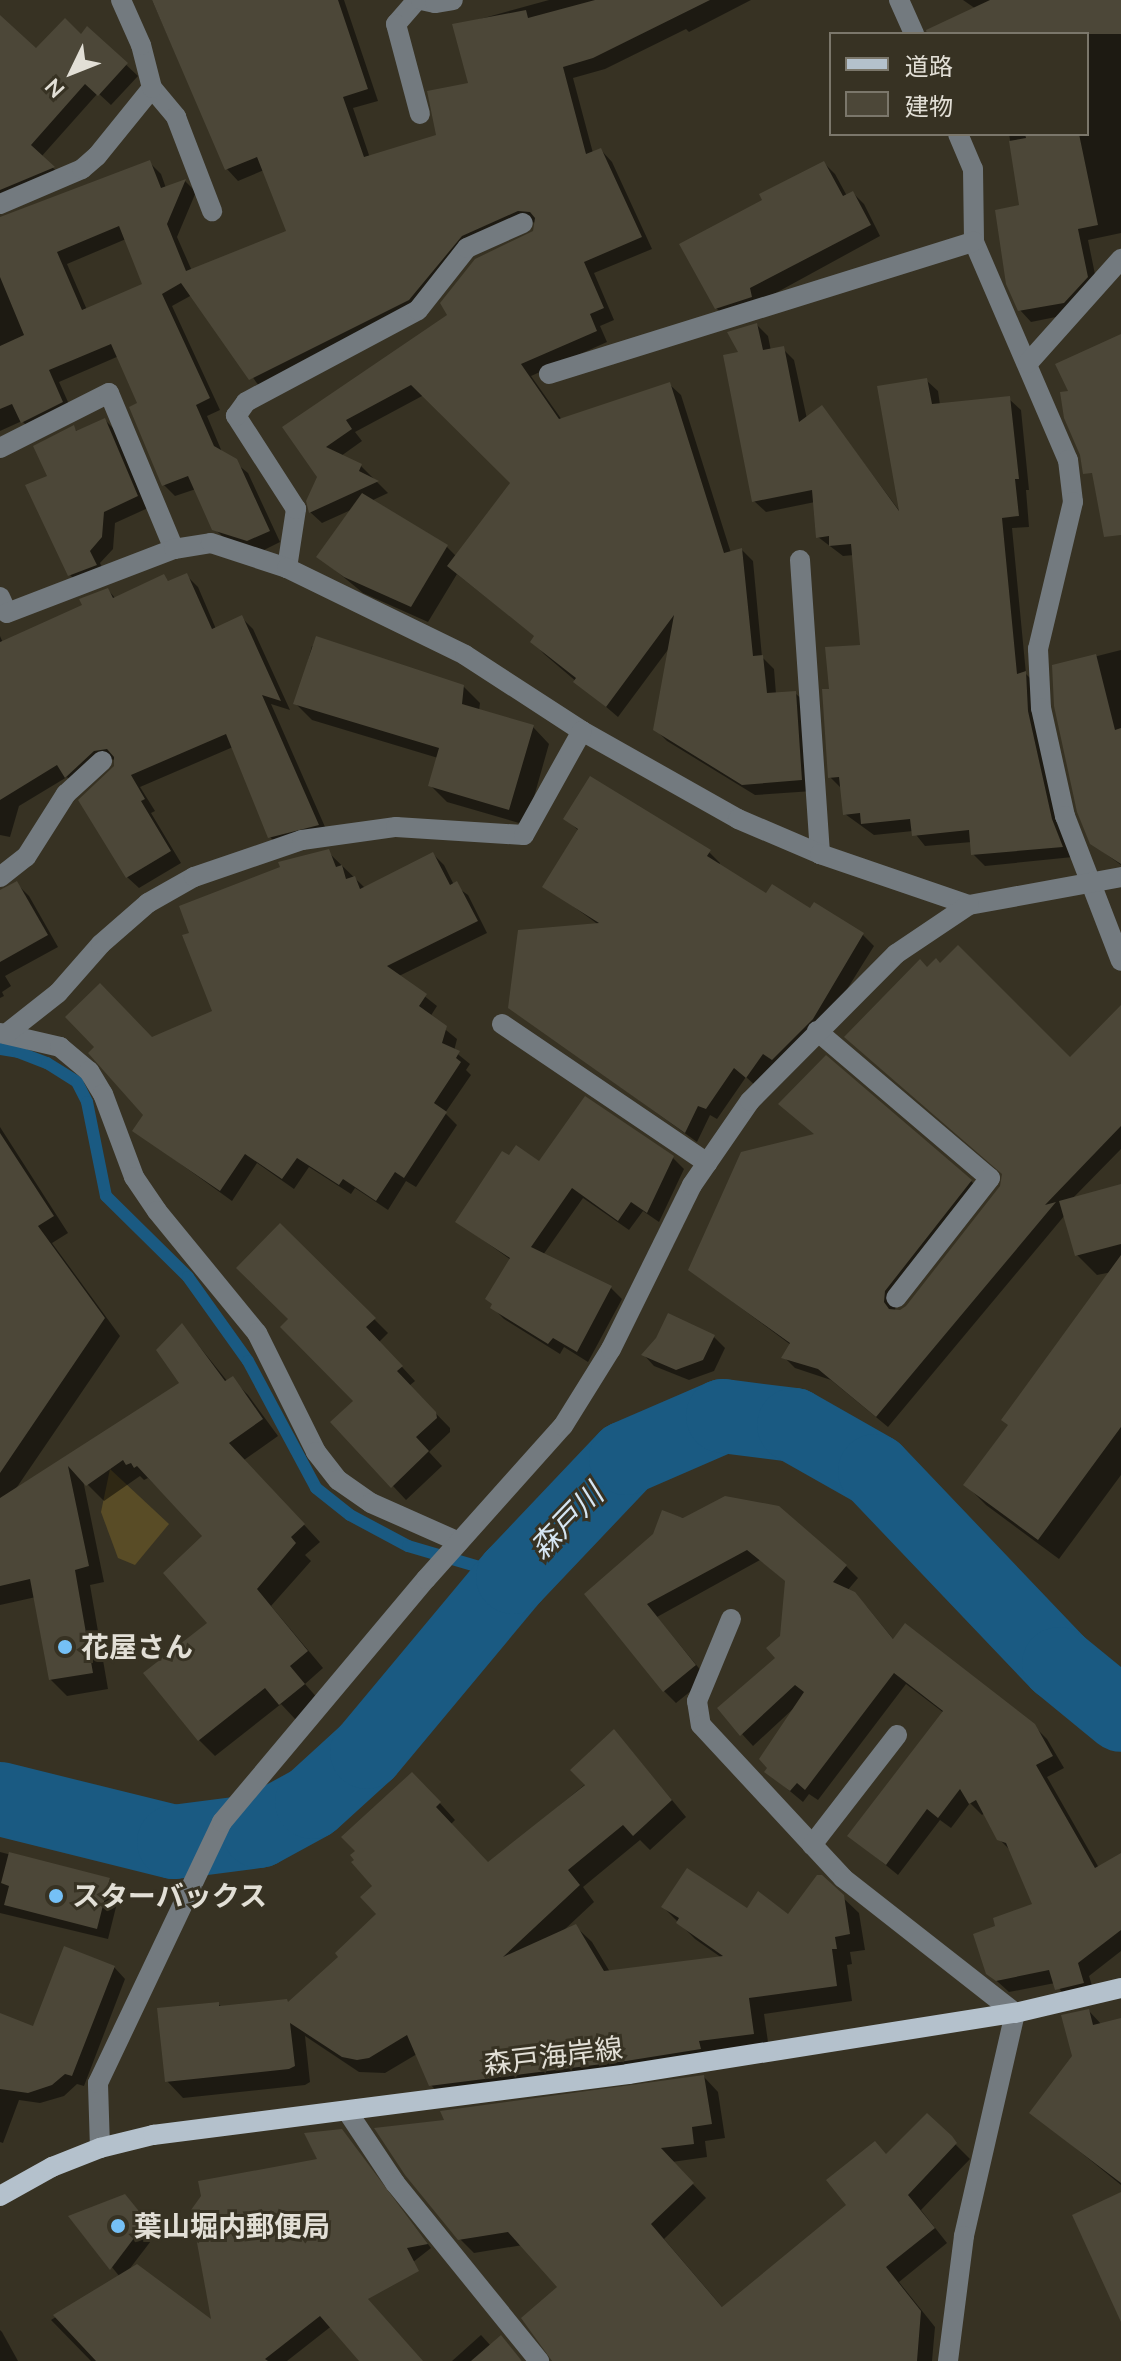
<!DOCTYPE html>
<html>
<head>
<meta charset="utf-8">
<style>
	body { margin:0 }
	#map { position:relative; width:1121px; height:2361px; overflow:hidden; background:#373223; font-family:Mulish,"Noto Sans JP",sans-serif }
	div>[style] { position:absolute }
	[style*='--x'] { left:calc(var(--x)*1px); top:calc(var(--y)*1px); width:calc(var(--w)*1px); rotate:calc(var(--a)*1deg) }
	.green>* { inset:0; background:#594c26 }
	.shadow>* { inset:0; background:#0007 }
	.stream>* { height:12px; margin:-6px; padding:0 6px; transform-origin:6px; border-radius:6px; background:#1a5a82 }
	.river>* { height:74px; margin:-37px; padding:0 37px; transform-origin:37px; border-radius:37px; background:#1a5a82 }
	.building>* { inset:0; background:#4c4738 }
	.minor>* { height:20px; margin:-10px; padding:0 10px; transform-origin:10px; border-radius:10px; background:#737a7f }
	.major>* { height:20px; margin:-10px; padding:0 10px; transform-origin:10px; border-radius:10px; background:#b4c1cc }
	.dots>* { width:22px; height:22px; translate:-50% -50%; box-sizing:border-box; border:4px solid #373223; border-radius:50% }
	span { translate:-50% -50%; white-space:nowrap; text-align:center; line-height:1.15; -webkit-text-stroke:6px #373223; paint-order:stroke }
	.poi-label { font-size:28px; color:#e2dfd6; font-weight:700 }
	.left { translate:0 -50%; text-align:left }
	.street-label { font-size:28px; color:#e2dfd6 }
	.water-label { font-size:30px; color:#d5e5f2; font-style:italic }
	.legend { position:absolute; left:829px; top:32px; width:260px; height:104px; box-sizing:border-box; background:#373223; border:2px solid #7b776b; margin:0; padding:10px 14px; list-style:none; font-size:24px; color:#e2dfd6 }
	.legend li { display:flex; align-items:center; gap:16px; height:40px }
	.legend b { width:40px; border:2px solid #7b776b }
	.north { position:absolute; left:32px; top:32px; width:80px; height:80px; -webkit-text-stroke:6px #373223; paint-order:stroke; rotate:227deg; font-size:22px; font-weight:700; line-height:32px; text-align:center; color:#e2dfd6 }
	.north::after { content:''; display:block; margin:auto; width:28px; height:36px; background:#e2dfd6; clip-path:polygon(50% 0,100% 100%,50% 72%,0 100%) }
</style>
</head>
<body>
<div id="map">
	<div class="green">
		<div style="clip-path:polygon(110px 1469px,169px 1524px,135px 1565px,118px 1558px,101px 1512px)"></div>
	</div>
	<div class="shadow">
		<div style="clip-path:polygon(evenodd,152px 0,344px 0,378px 101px,353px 108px,370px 158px,439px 136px,471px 85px,455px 26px,549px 0,751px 0,689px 32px,686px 29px,605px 69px,573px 78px,593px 153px,601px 150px,612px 162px,652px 249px,594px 273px,614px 320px,600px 326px,607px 342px,531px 376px,562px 420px,669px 384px,681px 395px,731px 553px,742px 550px,753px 561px,762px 657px,774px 669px,776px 694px,795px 693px,807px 704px,813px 791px,755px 795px,667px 741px,655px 729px,670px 647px,618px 717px,544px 654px,533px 642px,536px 637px,457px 574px,428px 622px,363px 593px,319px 557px,353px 509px,322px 523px,310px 512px,320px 477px,285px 427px,449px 316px,535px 233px,538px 223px,530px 222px,473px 247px,421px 311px,262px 390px,192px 295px,172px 306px,220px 410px,207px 416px,222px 452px,248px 473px,280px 542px,260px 552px,227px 541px,215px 529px,196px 489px,175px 496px,163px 484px,140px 404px,119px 356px,59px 382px,73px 413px,34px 433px,22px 421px,0 431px,0 239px,150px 163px,161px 174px,166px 188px,185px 181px,196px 192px,177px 237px,192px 271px,289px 232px,264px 170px,238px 181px,227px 169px,152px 0,126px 239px,145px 285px,87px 310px,67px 264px,126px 239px,152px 0,424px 395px,512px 483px,457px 557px,447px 547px,371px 501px,388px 493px,361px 466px,341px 456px,362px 441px,355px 432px,424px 395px)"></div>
		<div style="clip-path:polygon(963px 0,1121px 0,1121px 233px,1088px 240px,1098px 289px,1076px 313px,1031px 322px,1020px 310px,1021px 207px,1009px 134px,1087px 134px,1087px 34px,951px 34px,976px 9px)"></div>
		<div style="clip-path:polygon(0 23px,36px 51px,81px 37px,88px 29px,138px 76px,111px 105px,98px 93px,41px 157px,64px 178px,0 204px)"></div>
		<div style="clip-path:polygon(824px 163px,835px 174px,847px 196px,853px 193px,864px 204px,880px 236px,728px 319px,716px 308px,764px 201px)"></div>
		<div style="clip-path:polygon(757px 325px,768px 336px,771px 351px,783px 349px,794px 360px,807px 419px,822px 407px,901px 513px,926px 380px,938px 391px,940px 405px,1009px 399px,1021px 410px,1029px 490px,1026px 490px,1029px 527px,1012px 528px,1026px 674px,1037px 685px,1073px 857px,985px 866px,973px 854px,972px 842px,925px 846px,913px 831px,874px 835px,845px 814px,841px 788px,830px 777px,831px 690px,862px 646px,854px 555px,843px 556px,818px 537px,815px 502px,766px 512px,754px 501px,741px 354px)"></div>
		<div style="clip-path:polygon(105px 420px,116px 431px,148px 508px,115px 523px,113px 549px,100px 563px,106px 576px,81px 586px,70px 575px,50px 477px,73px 428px,78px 432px)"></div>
		<div style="clip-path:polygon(186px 575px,198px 587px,216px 629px,242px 618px,253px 629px,290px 710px,271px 704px,329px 836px,281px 848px,270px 837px,233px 747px,140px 787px,155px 811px,151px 813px,181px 863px,139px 888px,127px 877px,115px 760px,111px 759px,78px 788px,67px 777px,19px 806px,10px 837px,0 835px,0 636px,3px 643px,84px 606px,108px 590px,116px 599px,164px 577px,170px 583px)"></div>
		<div style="clip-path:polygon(312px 646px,463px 686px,480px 703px,479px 711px,533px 727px,549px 744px,526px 825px,447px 802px,430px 785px,438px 758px,312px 720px,296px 704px)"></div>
		<div style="clip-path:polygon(1121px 650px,1121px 865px,1091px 843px,1054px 667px)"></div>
		<div style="clip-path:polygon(566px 819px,709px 852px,720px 863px,719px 866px,767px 896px,811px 910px,814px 905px,863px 935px,874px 946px,816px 1039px,758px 1088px,746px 1077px,717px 1119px,710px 1115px,697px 1142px,510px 1007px,599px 925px,545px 886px,579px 831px)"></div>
		<div style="clip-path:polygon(328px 852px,365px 888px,433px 854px,444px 865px,454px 885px,468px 895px,487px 933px,399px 976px,437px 1006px,430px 1017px,457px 1039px,454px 1051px,470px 1064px,466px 1070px,471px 1075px,445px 1113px,457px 1125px,416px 1187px,406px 1181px,388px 1210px,355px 1188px,351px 1194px,309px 1167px,294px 1189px,257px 1163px,232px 1201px,135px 1131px,145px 1115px,151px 1039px,215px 1012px)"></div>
		<div style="clip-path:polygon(18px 885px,29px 896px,58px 947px,5px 976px,11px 986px,2px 992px,4px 996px,0 998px,0 895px)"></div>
		<div style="clip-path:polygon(927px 970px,1070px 1060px,1121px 1008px,1121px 1149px,1071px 1200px,1121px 1188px,1121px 1475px,1059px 1559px,986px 1505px,966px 1485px,1010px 1426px,1112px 1272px,1097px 1275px,1077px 1255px,1065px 1215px,888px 1427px,831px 1380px,795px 1368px,784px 1357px,791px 1345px,690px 1270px,971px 1181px,982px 1192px,896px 1302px,895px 1311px,902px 1312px,1002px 1187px,1004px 1175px)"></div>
		<div style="clip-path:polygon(0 1127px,68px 1233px,52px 1243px,120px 1336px,15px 1490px,182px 1383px,182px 1325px,228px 1382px,232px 1379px,248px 1395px,278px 1436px,244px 1460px,320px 1542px,305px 1555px,311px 1561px,271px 1606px,323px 1668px,305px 1684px,320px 1701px,296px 1720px,281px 1704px,215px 1756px,199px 1740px,210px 1623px,205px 1536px,148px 1478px,144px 1480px,140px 1476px,104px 1501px,83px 1480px,104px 1582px,90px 1585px,108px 1689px,67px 1696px,50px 1679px,36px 1597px,0 1605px)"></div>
		<div style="clip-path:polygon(673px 1158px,684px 1169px,659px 1222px,643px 1211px,629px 1230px,583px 1198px,543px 1255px,611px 1288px,622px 1299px,588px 1362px,564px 1347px,560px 1354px,504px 1319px,493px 1308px,511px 1260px,458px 1222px,539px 1164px)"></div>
		<div style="clip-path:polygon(280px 1225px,388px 1333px,379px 1342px,415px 1381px,409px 1386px,450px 1428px,450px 1432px,429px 1452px,442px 1466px,406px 1500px,393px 1486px,356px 1401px,290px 1319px)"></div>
		<div style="clip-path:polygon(714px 1337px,725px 1348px,714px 1371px,689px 1380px,654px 1366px,644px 1355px)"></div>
		<div style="clip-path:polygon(663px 1512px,846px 1566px,858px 1578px,847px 1591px,867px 1607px,894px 1640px,1034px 1726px,1047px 1739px,1064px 1768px,1047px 1777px,1099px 1868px,1121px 1856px,1121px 1951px,1089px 1976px,1095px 1995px,1069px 2001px,1055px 1983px,1009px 1992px,988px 1973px,997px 1928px,1035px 1905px,1011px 1851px,999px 1839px,985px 1813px,982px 1815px,970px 1803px,951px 1828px,940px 1820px,898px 1875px,850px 1836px,944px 1713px,906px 1684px,818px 1800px,809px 1794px,803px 1802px,767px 1772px,793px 1709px,753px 1746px,742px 1734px,778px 1658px,782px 1637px,787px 1582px,760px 1560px,657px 1617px,707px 1678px,676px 1703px,664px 1691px,587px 1594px,655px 1536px)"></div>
		<div style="clip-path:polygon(629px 1748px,686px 1817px,650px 1850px,640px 1840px,583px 1887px,594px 1902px,563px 1931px,575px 1926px,592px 1942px,610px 1972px,722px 1958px,695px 1939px,663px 1907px,748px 1910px,788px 1916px,821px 1877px,859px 1913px,865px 1950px,850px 1952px,852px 1964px,847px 1965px,852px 2001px,764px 2014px,769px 2049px,447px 2102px,431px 2085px,417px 2054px,385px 2073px,359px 2072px,305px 2036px,310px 2082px,305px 2085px,183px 2098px,167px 2081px,218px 2004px,222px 2007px,289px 2004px,341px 1957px,378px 1914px,375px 1886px,428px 1790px,455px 1820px,451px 1824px,489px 1864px)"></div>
		<div style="clip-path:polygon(0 1852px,109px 1880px,120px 1891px,108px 1939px,0 1913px)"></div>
		<div style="clip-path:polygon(114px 1967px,125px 1979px,84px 2086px,77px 2084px,64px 2096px,40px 2103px,19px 2100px,3px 2143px,0 2142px,0 2015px,34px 2029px)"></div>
		<div style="clip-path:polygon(1089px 2011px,1102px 2025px,1121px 2020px,1121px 2185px,1031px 2112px,1074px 2056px)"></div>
		<div style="clip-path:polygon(704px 2077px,718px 2092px,725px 2138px,705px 2141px,707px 2157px,672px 2162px,706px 2198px,664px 2239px,723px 2308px,849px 2206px,887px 2156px,927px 2116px,970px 2159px,921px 2210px,947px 2243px,899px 2282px,935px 2327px,932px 2361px,576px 2361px,559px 2288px,523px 2245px,474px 2253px,459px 2238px,447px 2121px)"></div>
		<div style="clip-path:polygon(354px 2146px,431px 2248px,287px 2361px,156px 2361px,214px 2324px,320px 2160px)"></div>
		<div style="clip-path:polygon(136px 2208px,157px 2233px,128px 2271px,97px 2361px,91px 2361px,51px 2320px,120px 2277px,71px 2217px)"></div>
		<div style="clip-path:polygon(0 2330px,2px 2332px,18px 2361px,0 2361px)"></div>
		<div style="clip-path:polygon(481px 2335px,491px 2346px,501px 2338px,522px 2361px,452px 2361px)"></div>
	</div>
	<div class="stream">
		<div style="--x:0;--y:1049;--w:18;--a:9"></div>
		<div style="--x:18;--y:1052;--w:31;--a:21"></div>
		<div style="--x:47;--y:1063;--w:36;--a:32"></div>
		<div style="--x:77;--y:1082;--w:22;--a:63"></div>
		<div style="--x:87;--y:1102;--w:96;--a:78.6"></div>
		<div style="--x:106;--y:1196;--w:115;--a:44.6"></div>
		<div style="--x:188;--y:1277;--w:103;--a:54.5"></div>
		<div style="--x:248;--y:1361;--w:144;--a:61.8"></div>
		<div style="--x:316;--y:1488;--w:43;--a:38.5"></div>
		<div style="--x:350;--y:1515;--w:66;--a:28.1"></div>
		<div style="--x:408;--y:1546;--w:109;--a:16.4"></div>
	</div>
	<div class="river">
		<div style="--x:0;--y:1799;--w:179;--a:13.9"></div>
		<div style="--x:174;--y:1842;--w:86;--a:-7.4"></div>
		<div style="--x:259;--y:1831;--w:60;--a:-28.7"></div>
		<div style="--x:312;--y:1802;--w:74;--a:-42.3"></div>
		<div style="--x:367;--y:1752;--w:228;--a:-50.2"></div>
		<div style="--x:513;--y:1577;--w:164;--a:-46.5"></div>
		<div style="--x:626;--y:1458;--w:106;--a:-23.4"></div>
		<div style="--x:723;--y:1416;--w:72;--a:7.2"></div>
		<div style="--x:794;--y:1425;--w:93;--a:29.6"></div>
		<div style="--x:875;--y:1471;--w:267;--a:46.4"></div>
		<div style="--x:1059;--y:1664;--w:80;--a:39.4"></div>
	</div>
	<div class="building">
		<div style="clip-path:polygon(evenodd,152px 0,338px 0,368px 89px,343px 97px,364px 157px,436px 135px,427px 91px,468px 83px,452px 24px,526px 10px,528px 18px,595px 0,710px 0,593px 58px,563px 67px,586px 154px,601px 148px,642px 237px,584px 262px,604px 308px,590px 314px,597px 331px,521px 364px,559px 419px,670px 382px,724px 553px,742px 548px,753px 656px,763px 655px,767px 693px,796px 691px,802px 780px,742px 785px,653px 730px,674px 615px,606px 707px,573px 682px,576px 678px,530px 642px,534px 636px,447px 566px,510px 483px,411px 385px,346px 420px,352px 429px,326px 447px,362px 464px,359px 471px,379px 481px,309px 513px,306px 501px,317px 477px,282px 427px,447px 315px,440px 303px,475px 259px,533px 231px,535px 218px,530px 212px,518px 211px,462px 236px,409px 300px,249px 380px,181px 283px,162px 294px,210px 398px,196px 405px,214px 446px,237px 459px,270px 531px,247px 541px,212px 530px,188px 476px,162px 486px,129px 407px,137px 403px,111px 344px,49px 370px,63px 402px,21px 423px,12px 404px,0 409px,0 346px,24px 335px,0 277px,0 217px,150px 160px,161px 188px,186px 179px,167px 224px,186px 271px,286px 231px,257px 157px,225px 170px,152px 0,119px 226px,142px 284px,82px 310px,57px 252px,119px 226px)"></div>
		<div style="clip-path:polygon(990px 0,1121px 0,1121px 34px,927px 34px,926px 30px)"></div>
		<div style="clip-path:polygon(0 15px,36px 48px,65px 18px,81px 34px,87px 26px,128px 63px,98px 96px,85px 84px,31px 145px,55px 167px,0 190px)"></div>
		<div style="clip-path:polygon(1025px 134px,1079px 134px,1098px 225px,1078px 229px,1088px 277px,1064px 303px,1018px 311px,1006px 284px,995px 210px,1019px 205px,1009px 141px,1026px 138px)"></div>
		<div style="clip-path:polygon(824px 161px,843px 196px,853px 191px,871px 225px,750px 288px,752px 297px,715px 309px,679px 244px,762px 200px,759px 194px)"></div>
		<div style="clip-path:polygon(757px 323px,763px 350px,784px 346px,799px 422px,822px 405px,899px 511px,877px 386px,927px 378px,932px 404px,1010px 396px,1019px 479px,1015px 479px,1019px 516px,1002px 518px,1017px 674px,1026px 671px,1028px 711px,1052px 819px,1063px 847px,971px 855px,969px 830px,912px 836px,910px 819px,861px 824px,860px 813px,843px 815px,839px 777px,828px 778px,822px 689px,829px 689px,825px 647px,860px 645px,851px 544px,829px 546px,829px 536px,816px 538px,812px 490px,752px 502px,723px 355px,738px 352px,727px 332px)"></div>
		<div style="clip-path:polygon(1121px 334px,1121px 535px,1104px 537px,1092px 473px,1083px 474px,1080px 455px,1064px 418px,1060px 392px,1068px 391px,1055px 364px)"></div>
		<div style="clip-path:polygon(105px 418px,138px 496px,104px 512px,102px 537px,90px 551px,97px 565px,68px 576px,25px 485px,47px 476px,33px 446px,74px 425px,76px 431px)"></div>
		<div style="clip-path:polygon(362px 493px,448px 545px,411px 607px,344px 577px,316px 557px)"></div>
		<div style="clip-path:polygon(187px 573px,212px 629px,242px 615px,281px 701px,262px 695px,319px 825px,268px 838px,226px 734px,131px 775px,145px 799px,141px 801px,171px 851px,126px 878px,78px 800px,114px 766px,114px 757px,107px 749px,94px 751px,65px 778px,57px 765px,0 800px,0 642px,82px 605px,79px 599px,108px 588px,113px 598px,164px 574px,168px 581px)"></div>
		<div style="clip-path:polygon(316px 636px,464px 685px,462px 704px,534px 725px,509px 810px,428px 786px,439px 748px,293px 704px)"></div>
		<div style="clip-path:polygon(1096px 654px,1115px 730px,1121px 728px,1121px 864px,1090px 844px,1077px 812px,1054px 706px,1052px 665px)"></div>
		<div style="clip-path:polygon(590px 776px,711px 850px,707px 856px,766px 893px,772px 884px,810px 908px,814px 902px,864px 933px,813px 1019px,772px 1060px,763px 1054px,746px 1078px,734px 1068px,706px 1109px,698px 1106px,685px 1133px,508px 1008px,518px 930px,599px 923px,542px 887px,578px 829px,563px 819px)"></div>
		<div style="clip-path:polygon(329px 849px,336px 867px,342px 865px,346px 879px,355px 876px,360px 889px,433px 852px,450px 885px,457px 881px,478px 921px,387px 966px,427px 994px,419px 1006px,447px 1026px,442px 1043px,460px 1051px,456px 1058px,461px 1062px,434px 1103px,447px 1112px,404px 1178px,395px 1172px,376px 1201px,343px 1179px,339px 1185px,297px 1158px,282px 1179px,245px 1154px,220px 1191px,132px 1131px,143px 1115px,88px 1053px,94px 1047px,65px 1017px,100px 983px,152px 1037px,212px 1011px,182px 935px,189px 933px,179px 906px,280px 867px,278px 862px)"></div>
		<div style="clip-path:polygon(17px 881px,48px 935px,0 962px,0 890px)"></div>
		<div style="clip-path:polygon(958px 945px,1070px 1057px,1121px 1005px,1121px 1126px,1045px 1205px,1056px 1202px,876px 1417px,818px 1369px,781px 1358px,790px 1343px,688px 1270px,741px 1152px,814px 1134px,778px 1104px,826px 1055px,972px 1180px,885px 1291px,884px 1302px,889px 1309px,900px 1310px,906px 1306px,1000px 1186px,1002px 1174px,844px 1037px,920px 959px,927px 967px,936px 958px,940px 963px)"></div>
		<div style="clip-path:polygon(585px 1096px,674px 1156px,647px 1213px,631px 1202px,618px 1221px,572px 1188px,531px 1247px,612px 1286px,577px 1352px,553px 1338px,548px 1344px,490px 1308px,492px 1304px,485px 1299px,510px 1258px,455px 1222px,502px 1151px,509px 1155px,516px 1145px,539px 1161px)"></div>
		<div style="clip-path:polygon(0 1133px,54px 1216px,38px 1226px,105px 1318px,0 1473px)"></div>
		<div style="clip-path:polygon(1121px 1184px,1121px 1244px,1075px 1256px,1059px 1201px)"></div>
		<div style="clip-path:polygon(280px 1223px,376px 1318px,366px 1327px,403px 1366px,397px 1371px,436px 1412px,437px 1418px,416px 1437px,429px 1451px,391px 1488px,330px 1422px,353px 1401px,280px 1327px,288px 1319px,236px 1268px)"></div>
		<div style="clip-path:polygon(1121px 1255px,1121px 1427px,1038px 1540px,963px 1485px,1008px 1425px,1001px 1420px)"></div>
		<div style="clip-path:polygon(668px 1313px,715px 1335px,703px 1360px,676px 1370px,641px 1355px,656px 1338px)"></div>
		<div style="clip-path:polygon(182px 1323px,225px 1381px,233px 1376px,263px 1419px,229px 1443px,305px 1524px,291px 1537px,296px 1543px,257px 1589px,308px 1651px,290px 1666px,305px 1684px,279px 1705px,265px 1688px,198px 1741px,143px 1673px,207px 1623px,163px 1573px,202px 1536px,137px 1466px,134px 1468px,131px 1463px,126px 1465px,123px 1460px,86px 1486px,68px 1466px,89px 1566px,75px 1570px,93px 1673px,49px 1680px,30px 1579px,0 1586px,0 1498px,179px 1383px,156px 1350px)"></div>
		<div style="clip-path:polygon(725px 1496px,779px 1506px,847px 1565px,833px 1582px,855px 1592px,893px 1639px,905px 1623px,1035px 1724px,1053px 1756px,1036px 1765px,1095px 1868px,1121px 1853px,1121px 1930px,1078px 1963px,1084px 1983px,1055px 1990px,1049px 1970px,996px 1981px,986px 1974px,973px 1934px,995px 1926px,993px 1918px,1032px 1904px,1006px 1843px,997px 1840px,976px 1800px,969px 1804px,960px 1789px,938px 1818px,927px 1809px,886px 1865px,847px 1836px,943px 1711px,894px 1673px,805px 1790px,797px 1783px,790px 1791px,764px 1772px,767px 1768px,759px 1759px,804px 1692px,795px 1685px,740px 1736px,717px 1708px,775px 1658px,766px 1648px,780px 1636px,785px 1581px,747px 1550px,647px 1604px,696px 1665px,663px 1692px,584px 1594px,653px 1534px,662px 1510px,683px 1518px)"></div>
		<div style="clip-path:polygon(614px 1729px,672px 1800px,633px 1836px,623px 1825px,568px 1870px,580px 1885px,503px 1957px,576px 1924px,604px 1971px,723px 1956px,676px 1923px,679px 1918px,661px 1907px,687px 1868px,747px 1908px,758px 1891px,788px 1914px,817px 1875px,822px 1875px,844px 1895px,850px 1934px,835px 1937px,837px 1949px,832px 1949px,837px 1986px,749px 1998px,754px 2034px,699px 2041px,701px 2049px,626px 2061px,429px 2086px,407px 2035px,369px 2058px,357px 2060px,342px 2057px,290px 2023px,295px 2066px,289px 2069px,165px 2082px,157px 2008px,219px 2002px,219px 2006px,287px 1999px,288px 2002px,338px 1957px,335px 1953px,376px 1914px,360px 1897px,372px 1886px,351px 1862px,354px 1860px,350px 1855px,355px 1851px,341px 1837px,412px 1772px,441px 1802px,436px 1807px,488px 1862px,585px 1785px,570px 1770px)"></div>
		<div style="clip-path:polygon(9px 1852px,110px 1878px,97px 1929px,4px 1905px,9px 1886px,1px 1883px)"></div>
		<div style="clip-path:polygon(64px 1946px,115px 1966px,72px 2076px,65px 2074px,52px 2085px,28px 2093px,0 2089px,0 2013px,33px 2026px)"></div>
		<div style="clip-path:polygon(1089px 2009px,1093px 2025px,1121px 2018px,1121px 2183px,1029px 2113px,1072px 2056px,1061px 2015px)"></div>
		<div style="clip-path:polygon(704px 2075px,712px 2124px,692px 2127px,694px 2144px,661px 2148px,694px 2183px,651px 2224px,722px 2307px,846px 2205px,826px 2180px,875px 2141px,886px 2154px,927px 2113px,952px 2136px,957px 2143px,908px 2195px,935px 2228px,886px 2267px,921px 2311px,917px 2361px,552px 2361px,521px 2318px,557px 2287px,508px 2232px,458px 2240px,405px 2175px,374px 2128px,444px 2120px,440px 2111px)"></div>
		<div style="clip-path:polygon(342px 2129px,428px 2244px,407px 2248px,419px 2271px,368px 2299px,423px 2361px,359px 2361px,320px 2316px,265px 2359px,268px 2361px,96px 2361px,53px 2315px,137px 2264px,211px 2319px,191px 2210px,201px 2196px,198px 2181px,317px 2159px,304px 2133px)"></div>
		<div style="clip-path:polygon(1121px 2192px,1121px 2322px,1072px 2215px)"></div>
		<div style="clip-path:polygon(125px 2194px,147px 2221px,110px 2270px,68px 2216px)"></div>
		<div style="clip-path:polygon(501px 2335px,522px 2361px,471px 2361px)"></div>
	</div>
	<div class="minor">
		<div style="--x:417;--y:0;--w:32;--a:131"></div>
		<div style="--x:396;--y:24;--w:93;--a:75.1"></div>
		<div style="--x:421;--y:0;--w:14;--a:12"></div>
		<div style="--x:435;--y:3;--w:18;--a:-9"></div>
		<div style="--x:899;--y:0;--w:37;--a:66"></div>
		<div style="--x:152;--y:88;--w:38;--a:50"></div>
		<div style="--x:176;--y:117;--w:101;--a:69"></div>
		<div style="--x:958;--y:134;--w:38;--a:67"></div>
		<div style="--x:973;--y:169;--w:73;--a:89.2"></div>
		<div style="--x:974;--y:242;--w:237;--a:66.7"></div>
		<div style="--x:1068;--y:460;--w:42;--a:83.2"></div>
		<div style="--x:1073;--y:502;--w:151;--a:103.4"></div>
		<div style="--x:1038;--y:649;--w:59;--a:87.1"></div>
		<div style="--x:1041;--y:708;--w:111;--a:77.5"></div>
		<div style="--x:1065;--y:816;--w:155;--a:68.9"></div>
		<div style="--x:0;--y:204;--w:89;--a:-23.1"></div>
		<div style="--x:82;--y:169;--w:20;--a:-41"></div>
		<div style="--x:97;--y:156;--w:87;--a:-51"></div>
		<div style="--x:152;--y:88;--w:44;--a:-104.3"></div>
		<div style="--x:141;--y:45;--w:49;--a:-114"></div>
		<div style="--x:1028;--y:363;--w:140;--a:-48.2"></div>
		<div style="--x:549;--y:374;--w:445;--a:-17.3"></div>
		<div style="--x:0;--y:448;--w:122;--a:-26.8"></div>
		<div style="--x:109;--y:393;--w:169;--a:67.4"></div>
		<div style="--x:800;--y:560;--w:295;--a:86.1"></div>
		<div style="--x:287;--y:568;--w:60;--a:-81.3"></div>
		<div style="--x:296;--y:509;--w:111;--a:-122.8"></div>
		<div style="--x:236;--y:416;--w:17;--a:-54"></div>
		<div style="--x:246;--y:402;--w:195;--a:-28.1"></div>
		<div style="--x:418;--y:310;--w:79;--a:-51.7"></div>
		<div style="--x:467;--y:248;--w:61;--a:-24.1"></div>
		<div style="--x:0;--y:597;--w:17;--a:66"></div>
		<div style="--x:7;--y:613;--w:179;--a:-21"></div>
		<div style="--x:174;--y:549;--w:37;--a:-9"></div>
		<div style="--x:211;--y:543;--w:80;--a:18.2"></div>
		<div style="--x:287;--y:568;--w:198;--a:26"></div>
		<div style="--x:465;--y:655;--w:140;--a:33"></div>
		<div style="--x:582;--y:731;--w:179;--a:29.4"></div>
		<div style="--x:738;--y:819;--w:89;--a:23.1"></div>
		<div style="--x:820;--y:854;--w:157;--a:18.9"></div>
		<div style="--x:969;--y:905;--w:155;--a:-10.4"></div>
		<div style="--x:0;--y:877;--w:33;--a:-38"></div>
		<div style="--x:26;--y:857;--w:75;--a:-57.6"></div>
		<div style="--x:66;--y:794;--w:49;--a:-42.5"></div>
		<div style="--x:502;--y:1024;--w:248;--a:34.1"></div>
		<div style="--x:817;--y:1031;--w:227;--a:40.4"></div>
		<div style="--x:990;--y:1178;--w:152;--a:128.1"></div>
		<div style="--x:0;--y:1033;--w:62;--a:13.1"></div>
		<div style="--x:60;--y:1047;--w:38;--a:40"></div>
		<div style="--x:89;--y:1071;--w:27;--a:59"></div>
		<div style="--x:103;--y:1094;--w:89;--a:69.5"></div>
		<div style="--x:134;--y:1177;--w:41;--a:55.9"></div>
		<div style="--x:157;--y:1211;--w:158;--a:50.7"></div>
		<div style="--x:257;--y:1333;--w:133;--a:63.6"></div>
		<div style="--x:316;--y:1452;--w:36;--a:52"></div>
		<div style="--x:338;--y:1480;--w:40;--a:34.9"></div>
		<div style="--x:371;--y:1503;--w:96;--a:23.9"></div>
		<div style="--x:6;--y:1034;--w:66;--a:-38.3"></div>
		<div style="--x:58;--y:993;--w:65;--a:-48.7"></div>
		<div style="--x:101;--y:944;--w:62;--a:-41.1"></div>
		<div style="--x:148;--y:903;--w:53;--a:-29.5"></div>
		<div style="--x:194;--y:877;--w:114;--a:-18.9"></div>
		<div style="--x:302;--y:840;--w:95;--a:-7.9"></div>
		<div style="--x:396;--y:827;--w:128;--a:3.6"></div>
		<div style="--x:524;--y:835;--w:119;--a:-60.9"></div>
		<div style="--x:731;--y:1619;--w:89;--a:112.5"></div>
		<div style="--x:697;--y:1701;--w:24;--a:81"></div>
		<div style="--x:701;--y:1725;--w:209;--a:47.1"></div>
		<div style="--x:843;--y:1878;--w:219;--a:38.1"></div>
		<div style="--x:1015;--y:2013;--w:229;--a:102.9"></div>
		<div style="--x:964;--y:2236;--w:126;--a:97.3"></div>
		<div style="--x:812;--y:1845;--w:139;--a:-52.3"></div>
		<div style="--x:347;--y:2111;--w:87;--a:56.3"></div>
		<div style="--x:395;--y:2183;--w:229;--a:51"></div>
		<div style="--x:100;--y:2148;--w:65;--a:-91.8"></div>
		<div style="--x:98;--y:2083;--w:289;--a:-64.6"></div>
		<div style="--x:222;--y:1822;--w:317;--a:-50"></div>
		<div style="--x:426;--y:1579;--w:205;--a:-48.2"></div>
		<div style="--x:563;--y:1426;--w:91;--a:-58.1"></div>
		<div style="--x:611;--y:1349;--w:183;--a:-63.7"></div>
		<div style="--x:692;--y:1185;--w:102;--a:-55.4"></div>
		<div style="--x:750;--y:1101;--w:207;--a:-45.2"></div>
		<div style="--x:896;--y:954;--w:88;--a:-33.9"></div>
	</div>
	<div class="major">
		<div style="--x:0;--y:2196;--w:60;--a:-29.1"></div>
		<div style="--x:52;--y:2167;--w:52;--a:-21.6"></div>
		<div style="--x:100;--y:2148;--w:55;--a:-13.8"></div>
		<div style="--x:153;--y:2135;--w:479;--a:-7.3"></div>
		<div style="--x:628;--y:2074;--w:392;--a:-9"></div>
		<div style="--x:1015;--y:2013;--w:109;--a:-13.3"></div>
	</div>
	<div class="dots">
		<div style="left:65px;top:1647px;background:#75c0f6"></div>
		<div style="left:56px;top:1896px;background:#75c0f6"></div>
		<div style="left:118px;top:2226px;background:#75c0f6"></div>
	</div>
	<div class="poi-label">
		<span class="left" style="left:81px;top:1647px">花屋さん</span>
		<span class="left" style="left:72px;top:1896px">スターバックス</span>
		<span class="left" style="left:134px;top:2226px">葉山堀内郵便局</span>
	</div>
	<div class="street-label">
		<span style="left:553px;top:2056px;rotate:-7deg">森戸海岸線</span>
	</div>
	<div class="water-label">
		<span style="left:566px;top:1521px;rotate:-46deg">森戸川</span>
	</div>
	<ul class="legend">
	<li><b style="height:10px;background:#b4c1cc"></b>道路</li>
	<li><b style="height:22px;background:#4c4738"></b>建物</li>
	</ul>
	<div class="north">N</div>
</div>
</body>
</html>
